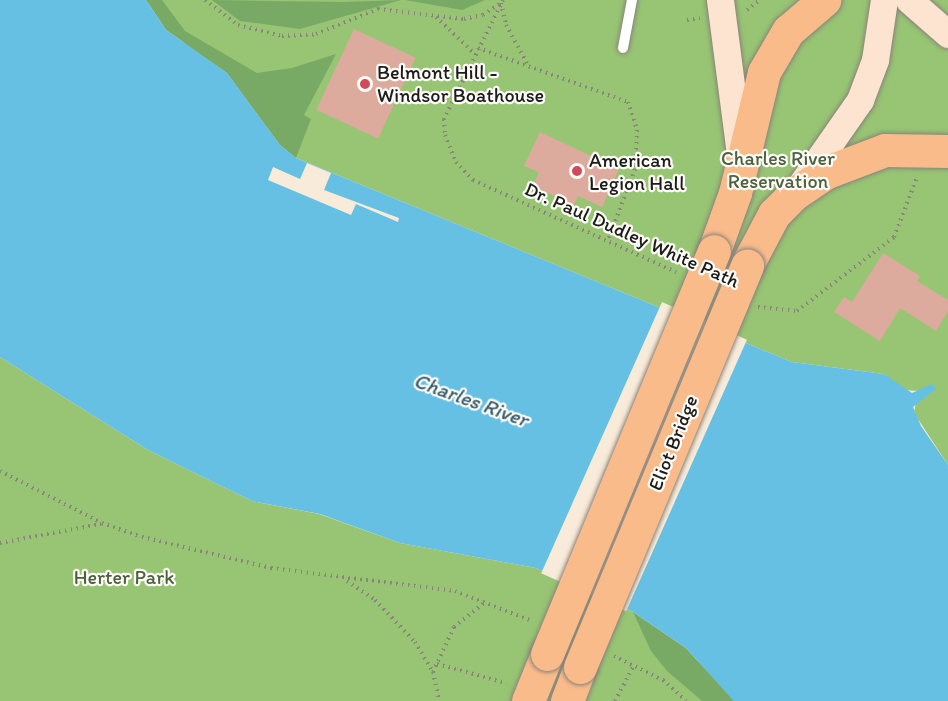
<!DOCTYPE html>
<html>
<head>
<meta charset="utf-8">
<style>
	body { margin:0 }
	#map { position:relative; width:948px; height:701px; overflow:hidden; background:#f9ebda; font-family:Itim,sans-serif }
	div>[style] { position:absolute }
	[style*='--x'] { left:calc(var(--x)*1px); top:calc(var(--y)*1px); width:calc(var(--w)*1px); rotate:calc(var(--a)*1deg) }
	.green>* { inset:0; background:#97c573 }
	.forest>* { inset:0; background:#79aa65 }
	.water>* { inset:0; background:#66c0e4 }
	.pier>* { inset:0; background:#f9ebda; transform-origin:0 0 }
	.building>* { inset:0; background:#ddab9e; transform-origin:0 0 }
	.path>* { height:4px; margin-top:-2px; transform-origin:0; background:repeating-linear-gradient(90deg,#8a847b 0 1.5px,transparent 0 6px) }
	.roads { filter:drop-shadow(0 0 2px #8a847b) drop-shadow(0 0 2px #8a847b) }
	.service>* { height:10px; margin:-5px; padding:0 5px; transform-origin:5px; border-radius:5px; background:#fff }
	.secondary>* { height:27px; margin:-13.5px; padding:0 13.5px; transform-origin:13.5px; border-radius:13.5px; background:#fde4d1 }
	.trunk>* { height:33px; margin:-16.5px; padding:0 16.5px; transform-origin:16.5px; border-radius:16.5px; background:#fabb8b }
	.bridges { filter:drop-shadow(0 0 2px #8a847b) drop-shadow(0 0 2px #8a847b) }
	.trunk-bridge>* { height:33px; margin:-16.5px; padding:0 16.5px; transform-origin:16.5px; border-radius:16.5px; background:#fabb8b }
	.dots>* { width:16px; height:16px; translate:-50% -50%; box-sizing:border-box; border:3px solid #fdfcf7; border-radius:50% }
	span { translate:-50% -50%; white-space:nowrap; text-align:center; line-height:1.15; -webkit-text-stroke:4.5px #fdfcf7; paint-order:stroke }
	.poi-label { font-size:20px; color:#1c1c1c }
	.left { translate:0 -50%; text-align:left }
	.park-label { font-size:20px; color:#4d603f }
	.street-label { font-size:20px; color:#1c1c1c }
	.water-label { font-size:21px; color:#3a5e6c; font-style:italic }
</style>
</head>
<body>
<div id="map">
	<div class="green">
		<div style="clip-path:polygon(146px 0,948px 0,948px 465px,914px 413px,918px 391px,904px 390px,884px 374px,792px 362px,296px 158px,280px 145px,227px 73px,187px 46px)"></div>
		<div style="clip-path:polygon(0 357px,148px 450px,252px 501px,319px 514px,400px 543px,536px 568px,595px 593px,633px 612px,708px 669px,734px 701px,0 701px)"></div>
	</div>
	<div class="forest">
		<div style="clip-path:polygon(146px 0,162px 0,185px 31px,257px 73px,292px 68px,336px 54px,304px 115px,311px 119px,296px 158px,280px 145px,227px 73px,166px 30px)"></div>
		<div style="clip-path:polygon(212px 0,341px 2px,401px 0,300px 29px,240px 21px)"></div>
		<div style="clip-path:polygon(405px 0,485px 0,462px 10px)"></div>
		<div style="clip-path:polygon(633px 612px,686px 648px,734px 701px,702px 701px,667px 671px,651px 651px)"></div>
	</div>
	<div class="water">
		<div style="clip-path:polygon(0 0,146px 0,166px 30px,227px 73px,280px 145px,296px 158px,792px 362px,884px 374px,912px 393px,932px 384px,936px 389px,913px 407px,921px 426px,948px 465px,948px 701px,734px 701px,686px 648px,633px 612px,595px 593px,536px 568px,400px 543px,320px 514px,252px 501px,148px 450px,0 357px)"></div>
	</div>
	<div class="pier">
		<div style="clip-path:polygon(307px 163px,331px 173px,324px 190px,399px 218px,398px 222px,356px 204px,351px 215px,268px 180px,273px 167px,300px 179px)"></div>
		<div style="left:662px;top:302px;width:93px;height:297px;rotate:24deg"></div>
	</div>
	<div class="building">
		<div style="left:354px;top:29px;width:68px;height:89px;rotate:25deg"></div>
		<div style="clip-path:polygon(540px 132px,619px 169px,602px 207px,578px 196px,574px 205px,533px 186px,539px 172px,524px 166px)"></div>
		<div style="clip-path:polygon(883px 253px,920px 276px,917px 281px,948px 300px,948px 311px,936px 331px,900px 308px,880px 341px,834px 312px,844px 297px,852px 302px)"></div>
	</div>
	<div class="path">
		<div style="--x:205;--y:0;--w:41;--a:37.1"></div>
		<div style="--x:238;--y:25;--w:45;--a:14"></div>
		<div style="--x:282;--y:36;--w:34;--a:-3"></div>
		<div style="--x:316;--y:34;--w:67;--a:-22"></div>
		<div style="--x:378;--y:9;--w:87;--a:6.6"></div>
		<div style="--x:464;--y:19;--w:19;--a:-12"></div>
		<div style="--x:483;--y:15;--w:22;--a:-34"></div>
		<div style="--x:501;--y:3;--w:23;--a:77"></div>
		<div style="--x:506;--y:25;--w:46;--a:61.2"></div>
		<div style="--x:503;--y:0;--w:133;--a:116.4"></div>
		<div style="--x:444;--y:119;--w:16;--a:86"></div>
		<div style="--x:445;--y:135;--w:29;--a:68"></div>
		<div style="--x:456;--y:162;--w:25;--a:47"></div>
		<div style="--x:473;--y:180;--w:223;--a:24.4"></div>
		<div style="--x:747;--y:10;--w:16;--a:-38"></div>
		<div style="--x:436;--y:17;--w:54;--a:43.5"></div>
		<div style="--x:687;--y:20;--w:13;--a:-9"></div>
		<div style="--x:478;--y:48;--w:159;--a:19.8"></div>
		<div style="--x:628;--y:102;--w:29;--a:72"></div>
		<div style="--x:637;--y:130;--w:39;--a:93"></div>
		<div style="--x:635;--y:169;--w:76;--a:110.8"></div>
		<div style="--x:758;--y:307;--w:39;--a:6"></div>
		<div style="--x:797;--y:311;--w:122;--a:-37.3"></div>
		<div style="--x:894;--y:237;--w:64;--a:-69"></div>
		<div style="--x:0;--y:471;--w:114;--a:27"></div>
		<div style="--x:102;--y:523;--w:42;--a:19.3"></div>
		<div style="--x:142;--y:537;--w:133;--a:13.5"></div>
		<div style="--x:271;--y:568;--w:185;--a:7.1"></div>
		<div style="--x:455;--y:591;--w:83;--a:21.3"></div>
		<div style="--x:0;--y:543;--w:103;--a:-10.7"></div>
		<div style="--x:347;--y:581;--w:34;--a:34"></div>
		<div style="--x:375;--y:600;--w:58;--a:46.4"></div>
		<div style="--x:415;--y:642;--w:35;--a:59"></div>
		<div style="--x:433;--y:672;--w:30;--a:78"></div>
		<div style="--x:614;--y:656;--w:55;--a:26.1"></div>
		<div style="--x:663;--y:680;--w:31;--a:42"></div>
		<div style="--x:437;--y:664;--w:72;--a:15.4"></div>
		<div style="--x:433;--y:672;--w:50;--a:-65"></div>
		<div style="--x:454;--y:627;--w:40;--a:-39"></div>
		<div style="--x:615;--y:701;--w:41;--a:-62.2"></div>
	</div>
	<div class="roads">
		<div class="service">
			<div style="--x:623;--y:48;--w:49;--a:-79.4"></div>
		</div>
		<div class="secondary">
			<div style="--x:720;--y:0;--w:154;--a:82.6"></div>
			<div style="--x:909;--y:0;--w:52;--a:41.1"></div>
			<div style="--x:800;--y:186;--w:105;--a:-55.1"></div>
			<div style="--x:860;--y:100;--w:43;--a:-69.4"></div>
			<div style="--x:875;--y:60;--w:61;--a:-81.5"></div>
		</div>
		<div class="trunk">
			<div style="--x:714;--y:251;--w:62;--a:-70.1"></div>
			<div style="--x:735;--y:193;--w:124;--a:-76.5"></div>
			<div style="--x:764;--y:72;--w:48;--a:-59.7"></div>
			<div style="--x:788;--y:31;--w:48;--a:-40.7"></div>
			<div style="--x:747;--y:265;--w:58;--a:-62.1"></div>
			<div style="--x:774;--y:214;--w:28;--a:-45"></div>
			<div style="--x:794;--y:194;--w:40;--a:-34"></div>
			<div style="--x:827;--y:172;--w:62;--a:-20.8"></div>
			<div style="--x:885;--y:150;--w:63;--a:0.9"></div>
			<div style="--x:528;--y:701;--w:51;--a:-68"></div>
			<div style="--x:567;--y:701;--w:36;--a:-69"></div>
		</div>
	</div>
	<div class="bridges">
		<div class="trunk-bridge">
			<div style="--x:547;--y:654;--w:436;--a:-67.5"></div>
			<div style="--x:580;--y:667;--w:435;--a:-67.4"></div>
		</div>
	</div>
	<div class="dots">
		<div style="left:365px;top:84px;background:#d1495b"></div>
		<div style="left:577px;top:171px;background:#d1495b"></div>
	</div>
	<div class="poi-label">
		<span class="left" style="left:377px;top:84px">Belmont Hill -<br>Windsor Boathouse</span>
		<span class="left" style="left:589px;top:172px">American<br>Legion Hall</span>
	</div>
	<div class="park-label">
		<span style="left:778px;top:170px">Charles River<br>Reservation</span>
		<span style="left:124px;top:577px">Herter Park</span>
	</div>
	<div class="street-label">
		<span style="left:632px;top:235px;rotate:24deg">Dr. Paul Dudley White Path</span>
		<span style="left:673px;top:443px;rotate:-68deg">Eliot Bridge</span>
	</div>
	<div class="water-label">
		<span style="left:471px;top:400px;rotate:20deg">Charles River</span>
	</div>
</div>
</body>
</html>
